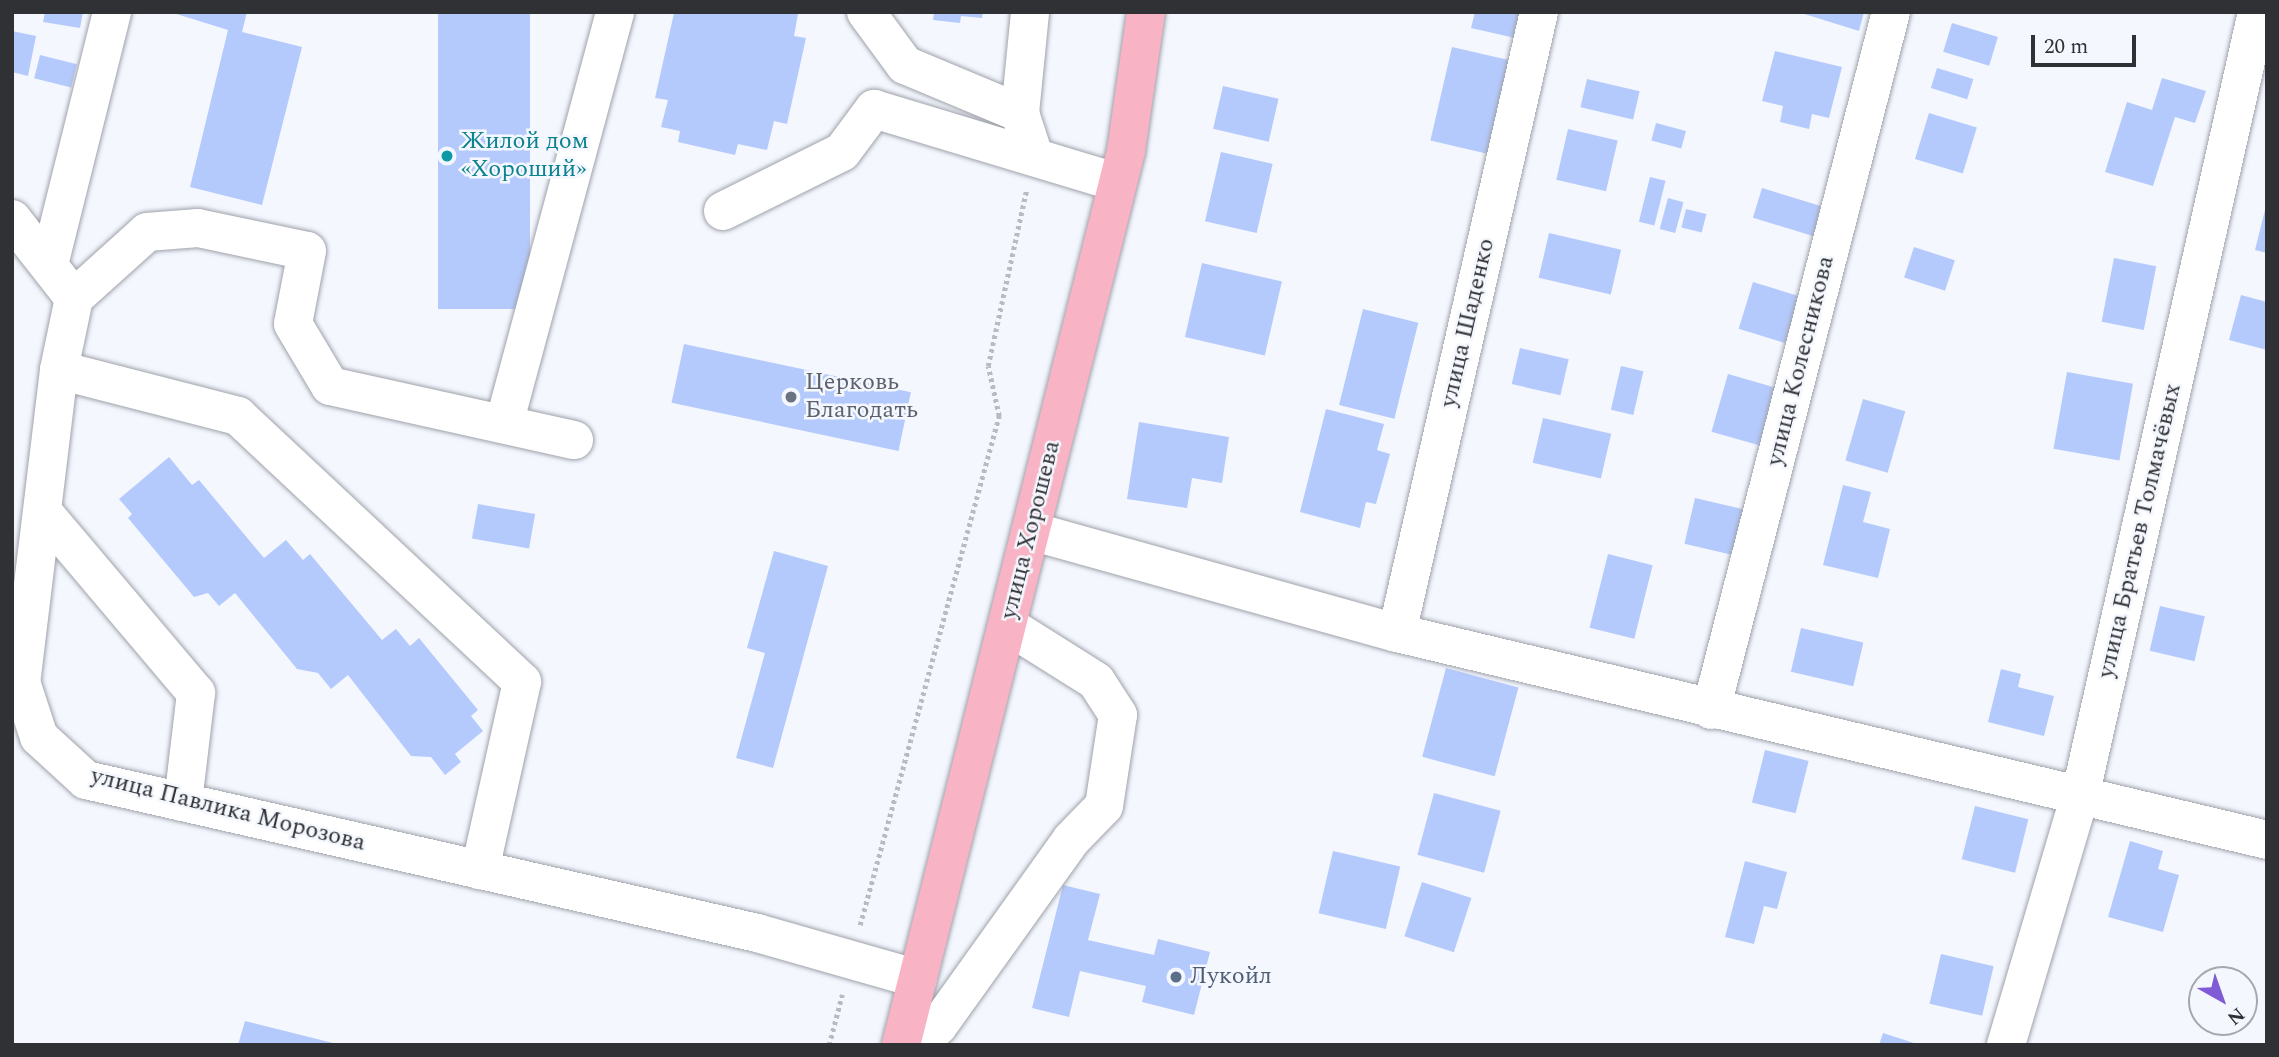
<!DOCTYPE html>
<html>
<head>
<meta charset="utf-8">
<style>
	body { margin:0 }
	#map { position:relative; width:2279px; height:1057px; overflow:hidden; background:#f4f7fe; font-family:Spectral,serif }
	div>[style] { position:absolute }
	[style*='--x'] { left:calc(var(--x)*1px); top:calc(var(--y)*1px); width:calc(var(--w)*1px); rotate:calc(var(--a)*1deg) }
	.building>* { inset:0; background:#b5cafc; transform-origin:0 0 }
	.path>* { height:4.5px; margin-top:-2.25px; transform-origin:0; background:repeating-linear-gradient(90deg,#b9bbc1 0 3.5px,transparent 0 7px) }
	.roads { filter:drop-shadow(0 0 2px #9fa2aa) drop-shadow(0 0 2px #9fa2aa) }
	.minor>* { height:38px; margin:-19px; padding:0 19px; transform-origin:19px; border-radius:19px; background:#fff }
	.major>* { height:38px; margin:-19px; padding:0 19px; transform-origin:19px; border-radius:19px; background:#f8b3c4 }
	.dots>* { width:19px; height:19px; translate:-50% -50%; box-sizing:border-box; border:4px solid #f4f7fe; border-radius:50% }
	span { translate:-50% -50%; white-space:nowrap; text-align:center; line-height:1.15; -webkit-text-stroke:5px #f4f7fe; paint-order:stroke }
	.culture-label { font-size:24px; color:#0d838f }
	.left { translate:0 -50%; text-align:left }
	.street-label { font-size:24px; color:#303134 }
	.worship-label { font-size:24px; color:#5b616d }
	.service-label { font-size:24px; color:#4e5e75 }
	.frame { position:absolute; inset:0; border:14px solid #303134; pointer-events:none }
	.north { position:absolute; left:2188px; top:966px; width:70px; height:70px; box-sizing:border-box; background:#f4f7fe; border:2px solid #a6a8ad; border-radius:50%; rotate:140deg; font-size:19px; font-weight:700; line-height:28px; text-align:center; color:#303134 }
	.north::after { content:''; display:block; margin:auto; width:24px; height:32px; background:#815bd5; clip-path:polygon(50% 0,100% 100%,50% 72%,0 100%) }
	.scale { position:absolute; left:2031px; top:35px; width:105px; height:32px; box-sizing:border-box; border:4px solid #303134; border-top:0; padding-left:9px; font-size:21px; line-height:24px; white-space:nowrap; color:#303134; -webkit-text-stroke:5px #f4f7fe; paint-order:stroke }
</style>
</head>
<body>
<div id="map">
	<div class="building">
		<div style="clip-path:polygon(45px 12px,83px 12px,80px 28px,43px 22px)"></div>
		<div style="clip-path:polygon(170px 12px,247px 12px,242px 32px,302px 47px,262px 205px,190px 187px,228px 30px)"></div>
		<div style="left:438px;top:12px;width:92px;height:297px"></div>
		<div style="clip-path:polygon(688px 12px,798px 14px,794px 36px,806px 38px,787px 124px,774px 121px,767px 150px,738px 144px,735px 155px,678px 142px,680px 131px,661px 127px,668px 100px,655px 98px,674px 13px)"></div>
		<div style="clip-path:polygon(934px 12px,983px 12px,982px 18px,961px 16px,960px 23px,933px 20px)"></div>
		<div style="clip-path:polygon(1475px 12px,1521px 12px,1515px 38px,1471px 28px)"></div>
		<div style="clip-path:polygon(1798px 12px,1864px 12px,1859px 31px)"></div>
		<div style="left:1952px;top:23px;width:48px;height:30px;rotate:17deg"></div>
		<div style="clip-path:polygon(12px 31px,36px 36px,28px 76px,12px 72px)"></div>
		<div style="left:1452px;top:47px;width:66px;height:96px;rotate:13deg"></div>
		<div style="clip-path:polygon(1775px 51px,1842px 67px,1829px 118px,1812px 114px,1809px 129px,1780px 122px,1783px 106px,1762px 101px)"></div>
		<div style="left:40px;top:55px;width:38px;height:24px;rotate:14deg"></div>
		<div style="left:1937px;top:68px;width:38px;height:21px;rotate:17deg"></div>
		<div style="clip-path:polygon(2162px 78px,2206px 91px,2195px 123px,2175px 117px,2153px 186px,2105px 172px,2127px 102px,2152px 110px)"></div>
		<div style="left:1587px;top:79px;width:54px;height:29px;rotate:13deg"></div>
		<div style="left:1223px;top:86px;width:57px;height:44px;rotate:13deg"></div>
		<div style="left:1929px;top:113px;width:50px;height:48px;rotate:17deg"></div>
		<div style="left:1656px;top:123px;width:31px;height:18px;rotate:15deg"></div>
		<div style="left:1568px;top:129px;width:51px;height:52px;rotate:13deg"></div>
		<div style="left:1221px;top:152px;width:53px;height:71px;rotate:13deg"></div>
		<div style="left:1650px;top:177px;width:16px;height:46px;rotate:14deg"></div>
		<div style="left:1762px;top:188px;width:65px;height:31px;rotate:17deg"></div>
		<div style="left:1668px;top:198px;width:16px;height:32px;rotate:15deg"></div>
		<div style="clip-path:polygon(2266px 206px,2267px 207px,2267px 253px,2255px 250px)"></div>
		<div style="left:1686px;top:209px;width:21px;height:19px;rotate:14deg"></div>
		<div style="left:1549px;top:233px;width:74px;height:46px;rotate:13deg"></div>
		<div style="left:1914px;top:247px;width:43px;height:32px;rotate:18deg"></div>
		<div style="left:2114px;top:258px;width:43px;height:65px;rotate:11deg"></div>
		<div style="left:1202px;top:263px;width:82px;height:76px;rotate:13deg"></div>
		<div style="left:1753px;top:282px;width:51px;height:49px;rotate:17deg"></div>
		<div style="clip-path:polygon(2241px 295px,2267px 302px,2267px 350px,2229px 340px)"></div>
		<div style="left:1363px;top:309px;width:57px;height:99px;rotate:14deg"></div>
		<div style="left:684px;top:344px;width:232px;height:60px;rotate:12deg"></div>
		<div style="left:1520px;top:348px;width:50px;height:37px;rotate:13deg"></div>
		<div style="left:1621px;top:366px;width:23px;height:45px;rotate:13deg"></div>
		<div style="left:2067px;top:372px;width:67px;height:78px;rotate:10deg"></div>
		<div style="left:1728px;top:374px;width:55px;height:60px;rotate:16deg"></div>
		<div style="left:1863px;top:399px;width:44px;height:64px;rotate:16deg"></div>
		<div style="clip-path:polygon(1326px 409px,1384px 424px,1377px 450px,1390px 454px,1376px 504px,1366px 502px,1360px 528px,1300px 512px)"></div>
		<div style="left:1543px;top:418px;width:70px;height:46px;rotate:13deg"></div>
		<div style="clip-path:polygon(1139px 422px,1229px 437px,1222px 483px,1192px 478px,1187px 508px,1127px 499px)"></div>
		<div style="clip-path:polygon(169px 457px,192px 485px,199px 480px,264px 558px,286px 540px,303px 560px,310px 554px,382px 640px,396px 629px,410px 646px,419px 638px,478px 710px,471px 716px,483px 731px,455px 754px,461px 762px,445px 775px,431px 757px,411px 756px,348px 675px,331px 689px,318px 673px,297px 669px,235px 593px,219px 606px,208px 593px,194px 597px,128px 518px,132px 514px,119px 499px)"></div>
		<div style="clip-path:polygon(1843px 485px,1871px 492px,1863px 522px,1890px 529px,1878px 578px,1823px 565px)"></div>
		<div style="left:1695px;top:498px;width:53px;height:47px;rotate:13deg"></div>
		<div style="left:478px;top:504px;width:58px;height:35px;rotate:10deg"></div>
		<div style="clip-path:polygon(774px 551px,828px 566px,773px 768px,736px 758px,765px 653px,747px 648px)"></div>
		<div style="left:1608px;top:554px;width:46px;height:76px;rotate:14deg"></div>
		<div style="left:2160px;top:606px;width:46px;height:46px;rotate:13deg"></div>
		<div style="left:1801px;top:628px;width:64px;height:45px;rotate:13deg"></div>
		<div style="left:1446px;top:668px;width:75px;height:92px;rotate:15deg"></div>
		<div style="clip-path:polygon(2001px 669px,2021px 674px,2018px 687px,2054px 696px,2044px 736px,1988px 722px)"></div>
		<div style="left:1765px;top:750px;width:45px;height:54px;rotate:14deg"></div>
		<div style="left:1434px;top:793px;width:69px;height:64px;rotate:15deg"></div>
		<div style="left:1975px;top:806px;width:55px;height:55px;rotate:14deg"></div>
		<div style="clip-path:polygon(2130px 841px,2163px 851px,2158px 869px,2179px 875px,2163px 932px,2108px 917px)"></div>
		<div style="left:1333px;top:851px;width:69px;height:64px;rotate:13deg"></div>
		<div style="clip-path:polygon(1745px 861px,1787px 872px,1777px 909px,1764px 906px,1754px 944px,1725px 937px)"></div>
		<div style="left:1422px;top:882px;width:52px;height:57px;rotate:18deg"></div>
		<div style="clip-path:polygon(1063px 885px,1100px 894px,1088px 940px,1154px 955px,1158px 939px,1210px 952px,1194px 1015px,1142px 1002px,1146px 986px,1080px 971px,1069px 1017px,1032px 1008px)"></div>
		<div style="left:1941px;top:954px;width:54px;height:51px;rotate:13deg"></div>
		<div style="clip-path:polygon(245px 1021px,337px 1044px,337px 1045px,238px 1045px)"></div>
		<div style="clip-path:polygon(1883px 1033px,1917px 1044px,1917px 1045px,1879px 1045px)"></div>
	</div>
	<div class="path">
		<div style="--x:860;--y:925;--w:528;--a:-74.73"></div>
		<div style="--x:999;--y:416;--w:51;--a:-102.4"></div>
		<div style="--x:988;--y:366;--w:179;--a:-77.7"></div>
		<div style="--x:829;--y:1045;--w:52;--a:-75.4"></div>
	</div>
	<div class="roads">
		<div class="minor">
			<div style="--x:866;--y:12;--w:66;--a:53.7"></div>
			<div style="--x:905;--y:65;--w:125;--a:22.7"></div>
			<div style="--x:1020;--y:113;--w:45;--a:72"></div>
			<div style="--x:1020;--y:113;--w:101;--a:-84.3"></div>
			<div style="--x:723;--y:211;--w:133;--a:-26.4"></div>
			<div style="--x:842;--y:152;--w:54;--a:-53.3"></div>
			<div style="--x:874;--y:109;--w:253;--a:16.8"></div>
			<div style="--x:12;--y:219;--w:100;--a:51.9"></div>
			<div style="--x:74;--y:298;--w:74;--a:101.8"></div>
			<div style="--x:59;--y:370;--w:314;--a:96.9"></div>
			<div style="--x:21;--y:682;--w:58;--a:71.9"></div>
			<div style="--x:39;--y:737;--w:64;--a:42.5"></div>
			<div style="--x:86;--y:780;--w:688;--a:12.84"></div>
			<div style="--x:757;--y:933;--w:167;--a:15.9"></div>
			<div style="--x:49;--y:265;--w:261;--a:-76"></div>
			<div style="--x:74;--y:298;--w:98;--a:-42.1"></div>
			<div style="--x:147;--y:232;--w:51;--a:-4.5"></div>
			<div style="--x:198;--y:228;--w:111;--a:11.9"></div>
			<div style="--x:307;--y:251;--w:74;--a:100.9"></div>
			<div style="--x:293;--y:324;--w:72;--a:59.2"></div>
			<div style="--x:330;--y:386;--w:250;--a:12.5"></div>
			<div style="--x:59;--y:370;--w:185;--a:14.4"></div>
			<div style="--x:238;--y:416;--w:389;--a:43.1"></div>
			<div style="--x:522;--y:682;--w:193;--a:102.6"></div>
			<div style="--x:504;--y:424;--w:427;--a:-74.9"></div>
			<div style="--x:43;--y:512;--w:237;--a:49.8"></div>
			<div style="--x:196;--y:693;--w:110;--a:96.8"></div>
			<div style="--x:1031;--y:531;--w:380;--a:15.6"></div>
			<div style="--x:1397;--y:633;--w:894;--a:13.38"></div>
			<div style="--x:1397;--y:633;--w:637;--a:-77.12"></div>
			<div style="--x:1711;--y:710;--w:721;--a:-75.54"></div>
			<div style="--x:918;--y:1045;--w:28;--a:-44"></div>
			<div style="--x:938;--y:1026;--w:229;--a:-54.4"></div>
			<div style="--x:1071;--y:840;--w:47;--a:-45.9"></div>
			<div style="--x:1104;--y:806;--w:92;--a:-81.3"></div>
			<div style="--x:1118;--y:715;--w:40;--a:-122.9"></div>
			<div style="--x:1096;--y:681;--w:105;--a:-147.8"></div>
			<div style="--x:2006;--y:1045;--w:264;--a:-73.5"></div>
			<div style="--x:2081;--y:792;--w:800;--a:-77.28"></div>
		</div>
		<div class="major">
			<div style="--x:901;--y:1045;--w:922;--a:-75.87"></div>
			<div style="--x:1126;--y:151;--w:140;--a:-81.8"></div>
		</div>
	</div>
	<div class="dots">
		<div style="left:447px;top:156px;background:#0f9aa8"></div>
		<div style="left:791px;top:397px;background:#6b7280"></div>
		<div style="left:1176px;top:977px;background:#5c6f8a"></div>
	</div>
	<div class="culture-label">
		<span class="left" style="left:461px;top:156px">Жилой дом<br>«Хороший»</span>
	</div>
	<div class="street-label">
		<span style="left:1468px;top:323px;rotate:-77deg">улица Шаденко</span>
		<span style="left:1801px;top:361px;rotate:-76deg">улица Колесникова</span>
		<span style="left:1031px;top:530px;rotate:-76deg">улица Хорошева</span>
		<span style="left:2140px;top:531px;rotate:-77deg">улица Братьев Толмачёвых</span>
		<span style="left:228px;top:810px;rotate:14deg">улица Павлика Морозова</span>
	</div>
	<div class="worship-label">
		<span class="left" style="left:805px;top:397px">Церковь<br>Благодать</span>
	</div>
	<div class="service-label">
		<span class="left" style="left:1190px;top:977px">Лукойл</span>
	</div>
	<div class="frame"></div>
	<div class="north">N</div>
	<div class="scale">20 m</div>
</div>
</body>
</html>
